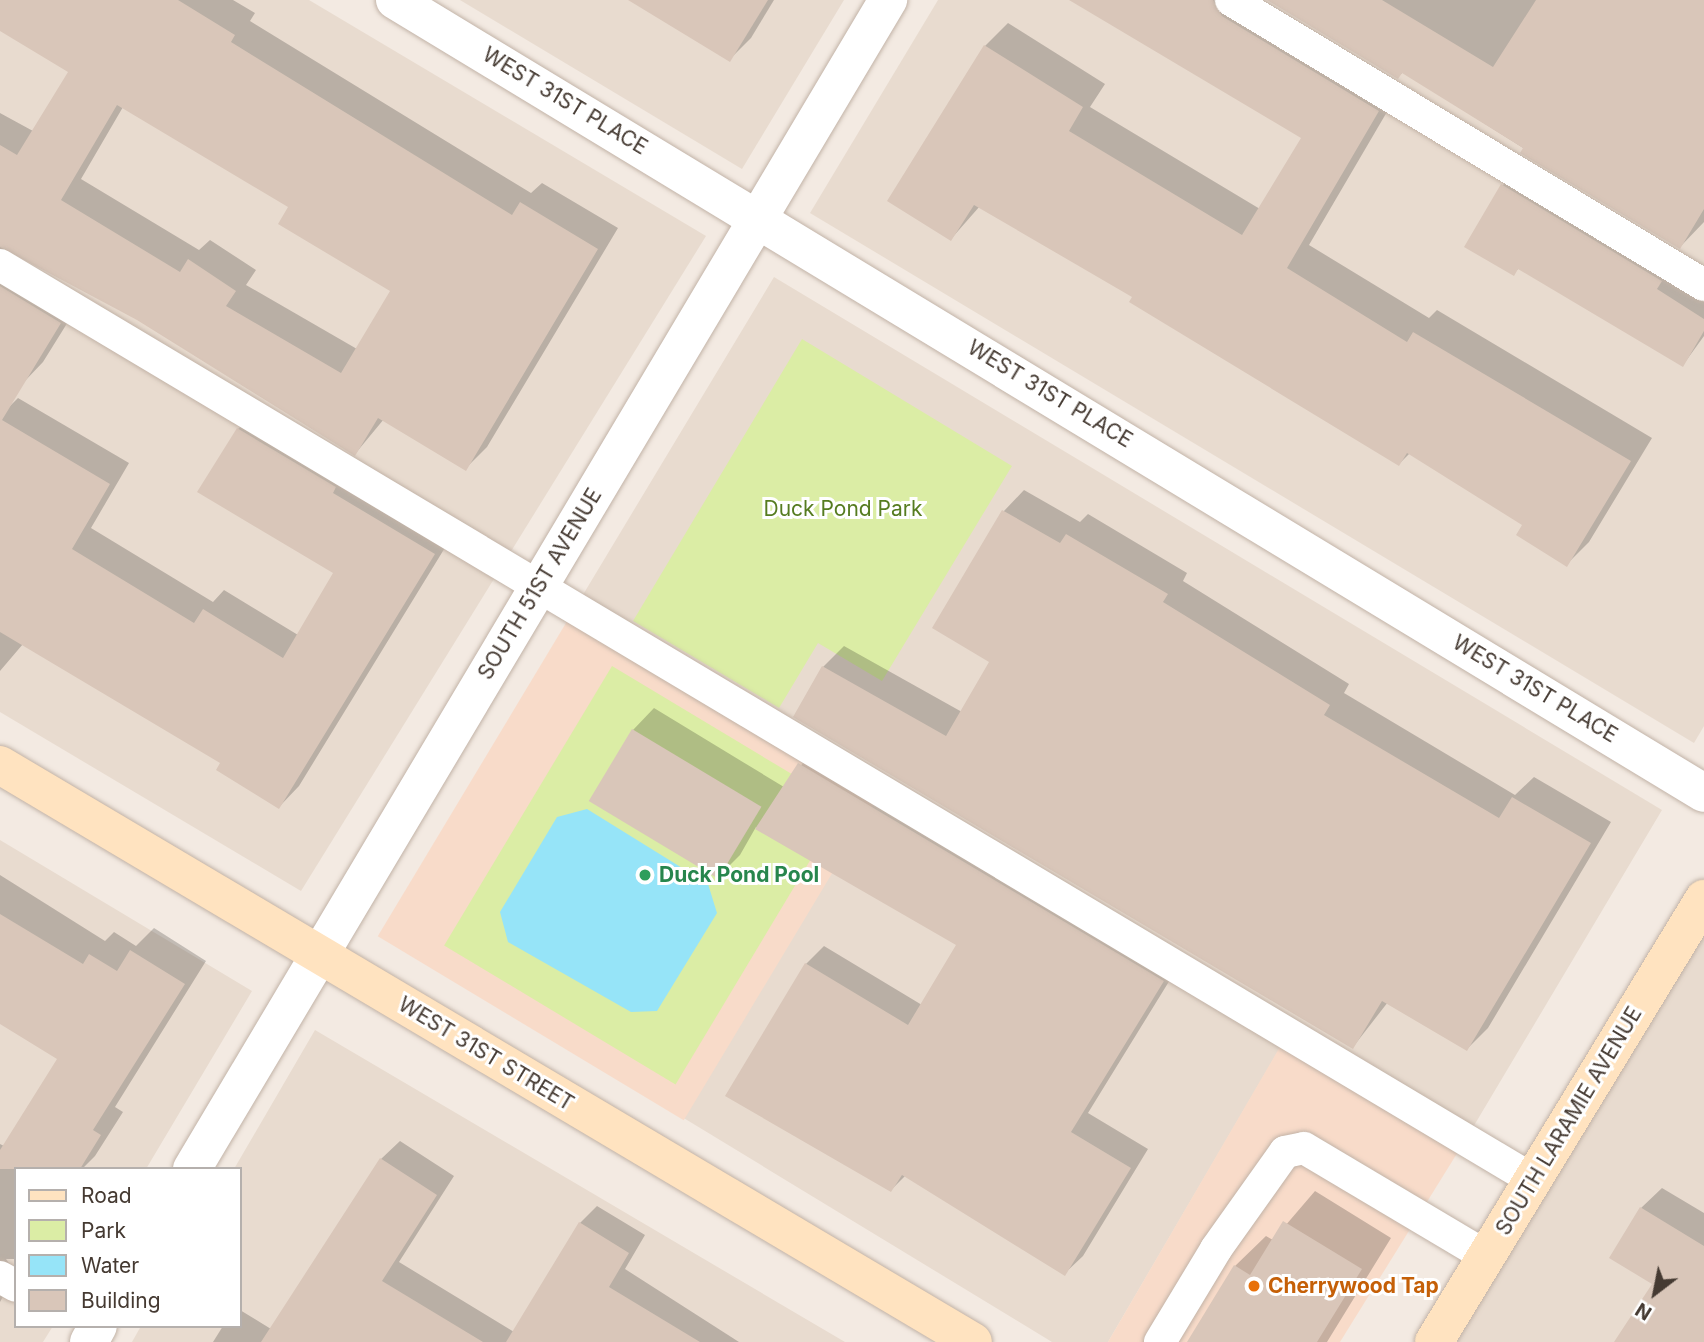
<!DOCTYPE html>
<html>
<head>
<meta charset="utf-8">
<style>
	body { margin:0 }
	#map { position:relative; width:1704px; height:1342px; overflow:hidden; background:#f3eae2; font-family:Inter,sans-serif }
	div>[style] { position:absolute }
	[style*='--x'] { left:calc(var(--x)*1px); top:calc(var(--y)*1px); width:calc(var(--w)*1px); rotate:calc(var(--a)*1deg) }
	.residential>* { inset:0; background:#e8dbcf }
	.commercial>* { inset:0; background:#f8dbc9; transform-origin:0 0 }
	.green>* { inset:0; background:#dbeda5; transform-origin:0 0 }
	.water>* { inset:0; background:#96e4f8 }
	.shadow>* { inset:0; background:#0003 }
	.building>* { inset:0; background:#d9c6b9; transform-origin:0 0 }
	.roads { filter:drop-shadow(0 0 2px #c2b3a7) drop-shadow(0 0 2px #c2b3a7) }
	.service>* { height:32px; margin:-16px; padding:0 16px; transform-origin:16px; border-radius:16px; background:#fff }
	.minor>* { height:38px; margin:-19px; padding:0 19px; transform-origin:19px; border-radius:19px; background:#fff }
	.secondary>* { height:38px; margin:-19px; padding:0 19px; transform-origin:19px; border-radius:19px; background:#ffe3c0 }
	.dots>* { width:19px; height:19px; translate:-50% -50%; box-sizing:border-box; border:4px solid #fff; border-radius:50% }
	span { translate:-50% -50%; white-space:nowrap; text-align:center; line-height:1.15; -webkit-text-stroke:6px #fff; paint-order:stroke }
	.street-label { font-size:21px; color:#453a32 }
	.park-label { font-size:21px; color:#567c20 }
	.leisure-label { font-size:21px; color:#27864d; font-weight:700 }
	.left { translate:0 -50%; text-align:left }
	.food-label { font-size:21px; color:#c56008; font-weight:700 }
	.legend { position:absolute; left:14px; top:1167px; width:228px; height:161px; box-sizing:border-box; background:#fff; border:2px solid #b5b0ad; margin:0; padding:9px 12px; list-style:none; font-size:21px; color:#453a32 }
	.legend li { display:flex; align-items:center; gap:14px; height:35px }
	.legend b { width:35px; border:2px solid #b5b0ad }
	.north { position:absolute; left:1620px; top:1258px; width:70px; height:70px; -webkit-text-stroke:5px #fff; paint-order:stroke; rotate:212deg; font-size:19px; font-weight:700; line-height:28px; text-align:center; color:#453a32 }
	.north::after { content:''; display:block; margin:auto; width:24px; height:32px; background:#453a32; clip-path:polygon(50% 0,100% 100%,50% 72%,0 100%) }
</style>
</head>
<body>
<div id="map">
	<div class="residential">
		<div style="clip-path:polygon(0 0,309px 0,706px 236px,301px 891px,0 712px)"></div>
		<div style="clip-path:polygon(460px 0,844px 0,742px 169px)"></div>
		<div style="clip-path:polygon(938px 0,1704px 0,1704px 726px,1694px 743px,810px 213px)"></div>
		<div style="clip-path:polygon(774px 277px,1662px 810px,1466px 1139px,1288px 1034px,1108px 1342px,1052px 1342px,682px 1117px,881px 791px,575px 608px)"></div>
		<div style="clip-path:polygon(0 840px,252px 991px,146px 1169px,16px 1169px,16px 1326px,53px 1326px,43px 1342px,0 1342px)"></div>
		<div style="clip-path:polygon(1704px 928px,1704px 1342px,1452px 1342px)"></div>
		<div style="clip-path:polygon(315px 1030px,845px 1342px,132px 1342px,141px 1326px,240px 1326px,240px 1169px,234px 1169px)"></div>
	</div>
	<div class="commercial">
		<div style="left:575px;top:608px;width:357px;height:383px;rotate:31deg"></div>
		<div style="clip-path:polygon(1288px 1033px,1466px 1139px,1340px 1342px,1108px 1342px)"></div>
	</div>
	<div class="green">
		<div style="clip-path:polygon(802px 339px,1012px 466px,882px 681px,818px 643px,779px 708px,633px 621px)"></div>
		<div style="left:612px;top:666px;width:270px;height:326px;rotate:31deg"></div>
	</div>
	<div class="water">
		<div style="clip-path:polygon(587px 809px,708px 884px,717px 913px,657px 1011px,631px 1012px,508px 942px,500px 912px,557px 817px)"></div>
	</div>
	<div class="shadow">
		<div style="clip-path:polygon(evenodd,0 0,233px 0,255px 13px,250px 21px,531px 193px,542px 183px,618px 228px,487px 447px,466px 468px,384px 419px,355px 454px,138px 319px,4px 247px,5px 254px,81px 301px,43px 362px,23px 383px,0 370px,0 113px,33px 131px,70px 71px,0 29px,0 0,123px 107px,290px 207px,392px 290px,357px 349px,246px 285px,256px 270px,210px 240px,199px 250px,81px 179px,123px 107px)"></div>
		<div style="clip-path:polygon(630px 0,774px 0,751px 38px,730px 59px)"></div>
		<div style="clip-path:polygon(1072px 0,1256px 0,1401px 88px,1309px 245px,1429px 318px,1437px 310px,1652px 438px,1589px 542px,1567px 564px,1525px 525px,1410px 453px,1399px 464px,1134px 296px,980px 206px,951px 239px,985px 46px,1008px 23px,1105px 84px,1090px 107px,1260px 209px,1303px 137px)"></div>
		<div style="clip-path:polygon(1270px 0,1704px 0,1704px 222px,1680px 247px,1403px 72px,1398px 77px)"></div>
		<div style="clip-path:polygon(1513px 175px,1704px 302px,1704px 336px,1683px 365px,1519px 268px,1514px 273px,1503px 185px)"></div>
		<div style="clip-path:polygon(18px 398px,129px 463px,91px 528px,213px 602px,224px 590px,298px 635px,336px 573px,238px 429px,259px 408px,454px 533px,299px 786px,279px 807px,222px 763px,23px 644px,0 671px,0 416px)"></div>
		<div style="clip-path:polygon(1024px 490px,1080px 522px,1088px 514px,1187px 573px,1183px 581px,1349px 684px,1344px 693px,1515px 795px,1534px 777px,1611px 822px,1488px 1028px,1467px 1049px,1388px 1002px,1353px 1047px,823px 667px,844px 646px,962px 712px,992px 662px,935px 627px,1004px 511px)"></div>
		<div style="clip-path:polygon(654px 708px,784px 787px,817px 745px,1181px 962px,1088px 1113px,1148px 1149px,1083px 1256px,1064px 1274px,906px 1175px,891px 1190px,806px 964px,824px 946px,922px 1005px,958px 944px,756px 827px,740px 855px,719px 876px,633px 730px)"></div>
		<div style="clip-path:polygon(0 875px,105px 941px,114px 932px,136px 946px,154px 928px,206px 961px,115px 1107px,123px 1112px,95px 1156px,82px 1169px,16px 1169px,16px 1259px,6px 1259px,16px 1273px,0 1302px,0 1144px,4px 1146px,59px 1058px,0 1022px)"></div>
		<div style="clip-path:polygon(400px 1141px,454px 1176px,399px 1262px,514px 1332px,580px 1223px,597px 1206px,645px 1235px,625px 1269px,739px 1342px,213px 1342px,223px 1326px,240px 1326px,240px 1310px,271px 1329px,381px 1159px)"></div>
		<div style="clip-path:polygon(1662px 1188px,1704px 1213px,1704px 1342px,1616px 1342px,1654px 1283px,1641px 1208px)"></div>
		<div style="clip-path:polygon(1315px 1191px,1391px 1238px,1327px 1342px,1189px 1342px,1235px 1266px,1266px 1236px,1273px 1240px)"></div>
	</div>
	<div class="building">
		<div style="clip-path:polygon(evenodd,0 0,178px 0,235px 35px,231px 42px,512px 215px,520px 202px,598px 249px,466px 471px,378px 418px,355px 456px,137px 320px,0 247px,0 145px,17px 155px,68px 72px,0 31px,0 0,117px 105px,288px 207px,278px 224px,390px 291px,341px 373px,226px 306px,236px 291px,188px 259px,180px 272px,61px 200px,117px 105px)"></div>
		<div style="clip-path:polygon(628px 0,768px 0,730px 62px)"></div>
		<div style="clip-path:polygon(1069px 0,1213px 0,1222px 16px,1379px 111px,1287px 268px,1407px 342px,1413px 332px,1631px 461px,1567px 567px,1516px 535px,1522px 525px,1407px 453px,1399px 466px,1129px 302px,1132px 297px,974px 205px,951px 241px,887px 201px,984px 45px,1083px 107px,1069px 131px,1242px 235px,1301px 138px)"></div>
		<div style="clip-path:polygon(1267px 0,1382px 0,1493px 67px,1536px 0,1704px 0,1704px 209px,1680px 249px,1520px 153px,1523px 148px,1402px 73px,1398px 79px)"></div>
		<div style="clip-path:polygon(1501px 184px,1662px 281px,1657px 289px,1704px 319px,1704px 331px,1683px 367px,1518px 269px,1514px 276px,1464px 247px)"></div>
		<div style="clip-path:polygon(0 286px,61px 323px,2px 420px,110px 484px,72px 549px,194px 623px,203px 609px,283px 658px,333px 573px,197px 492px,237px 428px,336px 487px,333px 493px,435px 554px,279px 809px,216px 770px,220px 763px,0 632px)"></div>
		<div style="clip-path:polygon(1002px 510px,1060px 543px,1066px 534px,1168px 594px,1163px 602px,1330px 705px,1324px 715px,1499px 818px,1512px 797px,1591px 843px,1467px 1051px,1382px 1001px,1353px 1049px,793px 717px,822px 666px,946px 736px,989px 662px,932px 628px)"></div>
		<div style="left:632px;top:729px;width:151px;height:84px;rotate:31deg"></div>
		<div style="clip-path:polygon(798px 763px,1164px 981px,1071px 1132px,1131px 1168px,1065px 1276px,902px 1175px,891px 1192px,725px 1096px,805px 963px,908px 1025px,956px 945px,755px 829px)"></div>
		<div style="clip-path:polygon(0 914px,83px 964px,89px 954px,117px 971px,130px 950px,185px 984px,93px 1130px,101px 1135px,80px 1169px,0 1169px,0 1150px,57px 1059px,0 1024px)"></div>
		<div style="clip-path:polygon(380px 1158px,437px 1195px,382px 1281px,483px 1342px,261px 1342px)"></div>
		<div style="clip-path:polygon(1640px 1207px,1704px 1246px,1704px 1342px,1614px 1342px,1652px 1284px,1609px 1258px)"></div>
		<div style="clip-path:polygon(1283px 1221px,1362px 1269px,1317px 1342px,1187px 1342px,1234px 1265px,1250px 1275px)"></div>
		<div style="clip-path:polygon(579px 1222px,629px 1253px,609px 1287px,700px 1342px,506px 1342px)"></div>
	</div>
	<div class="roads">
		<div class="service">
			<div style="--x:1231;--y:0;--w:552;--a:31.07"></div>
			<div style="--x:0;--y:265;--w:1785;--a:30.83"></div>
			<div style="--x:0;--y:1277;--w:18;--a:29"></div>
			<div style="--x:1160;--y:1342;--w:109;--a:-58.9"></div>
			<div style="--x:1216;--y:1249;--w:119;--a:-54.6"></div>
			<div style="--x:1285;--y:1152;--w:19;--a:-12"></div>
			<div style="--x:1304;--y:1148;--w:212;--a:30.7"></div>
		</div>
		<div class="minor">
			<div style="--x:395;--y:0;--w:1530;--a:31.21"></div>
			<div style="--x:192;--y:1169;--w:1361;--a:-59.23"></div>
			<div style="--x:89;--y:1342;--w:18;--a:-61"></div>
		</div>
		<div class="secondary">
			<div style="--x:0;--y:765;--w:1131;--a:30.67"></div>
			<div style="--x:1434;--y:1342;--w:519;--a:-58.64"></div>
		</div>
	</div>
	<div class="dots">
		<div style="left:645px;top:875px;background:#2e9e5b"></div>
		<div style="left:1254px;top:1286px;background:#e8710a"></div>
	</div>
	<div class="street-label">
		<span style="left:565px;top:101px;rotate:31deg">WEST 31ST PLACE</span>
		<span style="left:1050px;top:394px;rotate:31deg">WEST 31ST PLACE</span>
		<span style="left:540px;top:584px;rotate:-59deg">SOUTH 51ST AVENUE</span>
		<span style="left:1535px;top:689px;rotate:31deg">WEST 31ST PLACE</span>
		<span style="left:486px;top:1054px;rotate:31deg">WEST 31ST STREET</span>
		<span style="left:1569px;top:1121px;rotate:-59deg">SOUTH LARAMIE AVENUE</span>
	</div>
	<div class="park-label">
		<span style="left:843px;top:509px">Duck Pond Park</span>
	</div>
	<div class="leisure-label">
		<span class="left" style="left:659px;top:875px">Duck Pond Pool</span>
	</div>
	<div class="food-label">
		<span class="left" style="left:1268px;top:1286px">Cherrywood Tap</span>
	</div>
	<ul class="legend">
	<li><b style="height:9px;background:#ffe3c0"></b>Road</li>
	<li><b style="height:19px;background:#dbeda5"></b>Park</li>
	<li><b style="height:19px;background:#96e4f8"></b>Water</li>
	<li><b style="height:19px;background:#d9c6b9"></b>Building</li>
	</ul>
	<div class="north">N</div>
</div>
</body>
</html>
